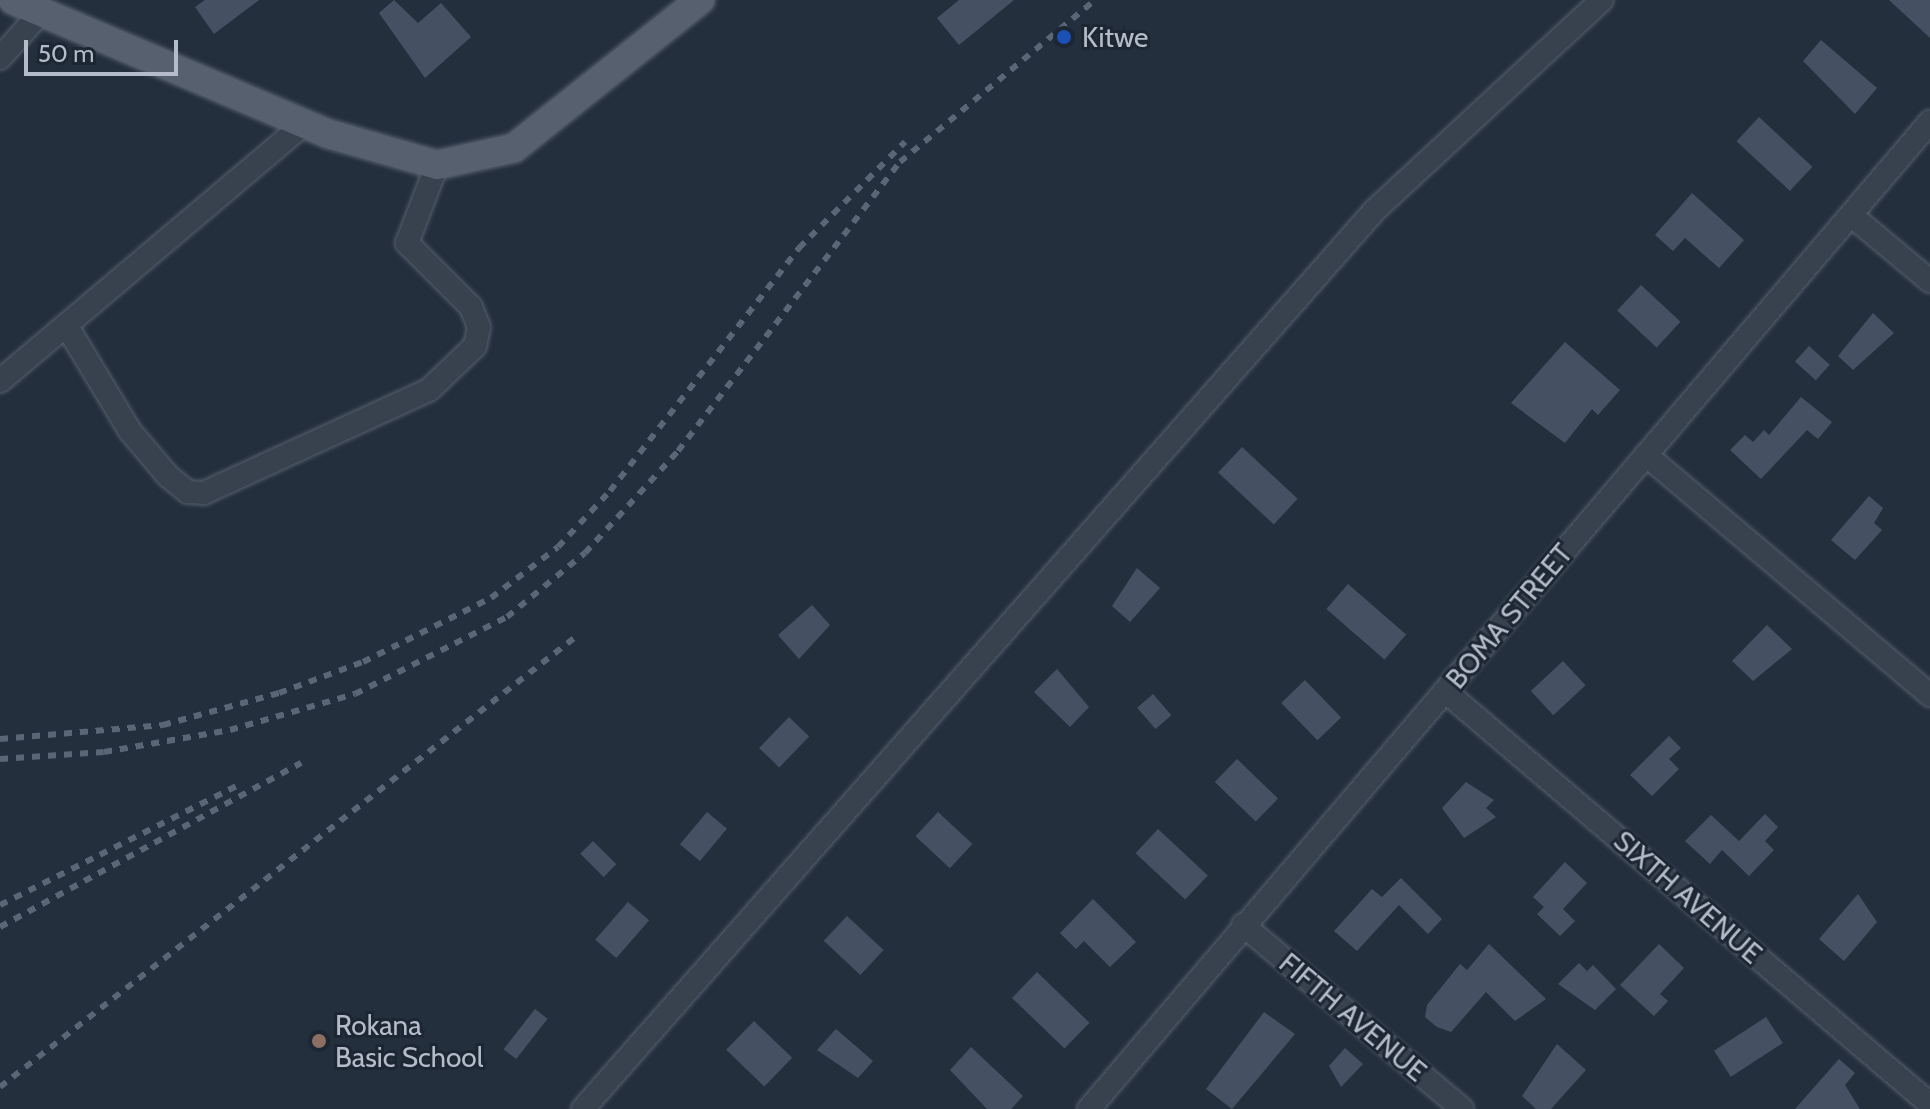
<!DOCTYPE html>
<html>
<head>
<meta charset="utf-8">
<style>
	body { margin:0 }
	#map { position:relative; width:1930px; height:1109px; overflow:hidden; background:#242f3e; font-family:Cabin,sans-serif }
	div>[style] { position:absolute }
	[style*='--x'] { left:calc(var(--x)*1px); top:calc(var(--y)*1px); width:calc(var(--w)*1px); rotate:calc(var(--a)*1deg) }
	.building>* { inset:0; background:#455162; transform-origin:0 0 }
	.roads { filter:drop-shadow(0 0 2px #565f6c) drop-shadow(0 0 2px #565f6c) }
	.minor>* { height:22px; margin:-11px; padding:0 11px; transform-origin:11px; border-radius:11px; background:#38414e }
	.major>* { height:28px; margin:-14px; padding:0 14px; transform-origin:14px; border-radius:14px; background:#56606e }
	.rail>* { height:6px; margin-top:-3px; transform-origin:0; background:repeating-linear-gradient(90deg,#5a6575 0 8px,transparent 0 16px) }
	.dots>* { width:22px; height:22px; translate:-50% -50%; box-sizing:border-box; border:4px solid #1d2633; border-radius:50% }
	span { translate:-50% -50%; white-space:nowrap; text-align:center; line-height:1.15; -webkit-text-stroke:6px #1d2633; paint-order:stroke }
	.poi-label { font-size:28px; color:#b4bcc9 }
	.left { translate:0 -50%; text-align:left }
	.street-label { font-size:28px; color:#b4bcc9 }
	.scale { position:absolute; left:24px; top:40px; width:154px; height:36px; box-sizing:border-box; border:4px solid #b4bcc9; border-top:0; padding-left:10px; font-size:24px; line-height:28px; white-space:nowrap; color:#b4bcc9; -webkit-text-stroke:6px #1d2633; paint-order:stroke }
</style>
</head>
<body>
<div id="map">
	<div class="building">
		<div style="clip-path:polygon(205px 0,259px 0,214px 34px,195px 7px)"></div>
		<div style="clip-path:polygon(394px 0,418px 23px,441px 3px,471px 37px,425px 78px,379px 13px)"></div>
		<div style="clip-path:polygon(959px 0,1014px 0,959px 45px,937px 18px)"></div>
		<div style="clip-path:polygon(1889px 0,1930px 0,1930px 38px)"></div>
		<div style="clip-path:polygon(1821px 40px,1877px 88px,1855px 114px,1803px 61px)"></div>
		<div style="left:1759px;top:117px;width:73px;height:33px;rotate:43deg"></div>
		<div style="clip-path:polygon(1692px 193px,1744px 240px,1719px 268px,1685px 238px,1673px 251px,1655px 235px)"></div>
		<div style="left:1641px;top:285px;width:54px;height:35px;rotate:43deg"></div>
		<div style="clip-path:polygon(1873px 313px,1894px 333px,1853px 370px,1838px 356px)"></div>
		<div style="clip-path:polygon(1565px 342px,1620px 390px,1598px 415px,1592px 409px,1565px 443px,1511px 403px)"></div>
		<div style="left:1809px;top:346px;width:28px;height:21px;rotate:42deg"></div>
		<div style="clip-path:polygon(1801px 397px,1832px 422px,1818px 439px,1807px 430px,1761px 479px,1730px 450px,1745px 435px,1753px 442px,1764px 430px,1769px 435px)"></div>
		<div style="left:1242px;top:447px;width:76px;height:35px;rotate:43deg"></div>
		<div style="clip-path:polygon(1869px 496px,1883px 508px,1874px 523px,1882px 530px,1855px 560px,1831px 540px)"></div>
		<div style="clip-path:polygon(1137px 568px,1160px 588px,1130px 622px,1112px 606px)"></div>
		<div style="left:1348px;top:584px;width:77px;height:33px;rotate:41deg"></div>
		<div style="clip-path:polygon(812px 605px,830px 625px,799px 659px,778px 635px)"></div>
		<div style="clip-path:polygon(1767px 625px,1792px 649px,1753px 681px,1732px 661px)"></div>
		<div style="left:1563px;top:661px;width:33px;height:44px;rotate:47deg"></div>
		<div style="clip-path:polygon(1057px 669px,1089px 707px,1070px 727px,1034px 692px)"></div>
		<div style="left:1305px;top:680px;width:52px;height:33px;rotate:46deg"></div>
		<div style="left:1153px;top:694px;width:28px;height:21px;rotate:49deg"></div>
		<div style="left:789px;top:717px;width:28px;height:43px;rotate:44deg"></div>
		<div style="clip-path:polygon(1669px 736px,1681px 748px,1669px 759px,1679px 769px,1652px 796px,1630px 775px)"></div>
		<div style="left:1237px;top:759px;width:57px;height:32px;rotate:44deg"></div>
		<div style="clip-path:polygon(1466px 782px,1494px 800px,1486px 808px,1496px 817px,1464px 838px,1442px 808px)"></div>
		<div style="left:707px;top:812px;width:26px;height:42px;rotate:40deg"></div>
		<div style="left:938px;top:812px;width:47px;height:33px;rotate:43deg"></div>
		<div style="clip-path:polygon(1765px 814px,1778px 827px,1765px 841px,1774px 850px,1749px 876px,1722px 850px,1710px 864px,1685px 841px,1711px 815px,1739px 841px)"></div>
		<div style="left:1158px;top:829px;width:68px;height:33px;rotate:43deg"></div>
		<div style="left:593px;top:841px;width:33px;height:18px;rotate:45deg"></div>
		<div style="clip-path:polygon(1565px 862px,1587px 883px,1563px 909px,1575px 921px,1560px 936px,1537px 914px,1544px 907px,1533px 897px)"></div>
		<div style="clip-path:polygon(1401px 878px,1442px 919px,1428px 934px,1399px 905px,1357px 951px,1334px 931px,1372px 889px,1382px 897px)"></div>
		<div style="clip-path:polygon(1858px 894px,1877px 922px,1844px 961px,1819px 939px)"></div>
		<div style="clip-path:polygon(1093px 899px,1136px 942px,1110px 967px,1084px 941px,1076px 949px,1060px 933px)"></div>
		<div style="left:628px;top:902px;width:28px;height:50px;rotate:41deg"></div>
		<div style="left:847px;top:916px;width:50px;height:34px;rotate:43deg"></div>
		<div style="clip-path:polygon(1489px 944px,1546px 999px,1515px 1021px,1486px 992px,1451px 1032px,1437px 1027px,1425px 1017px,1427px 1005px,1460px 964px,1467px 970px)"></div>
		<div style="clip-path:polygon(1659px 944px,1684px 968px,1660px 994px,1668px 1001px,1654px 1016px,1620px 985px)"></div>
		<div style="clip-path:polygon(1579px 963px,1587px 971px,1593px 965px,1616px 989px,1595px 1010px,1558px 984px)"></div>
		<div style="left:1037px;top:972px;width:73px;height:36px;rotate:44deg"></div>
		<div style="left:535px;top:1009px;width:16px;height:51px;rotate:38deg"></div>
		<div style="clip-path:polygon(1264px 1012px,1295px 1034px,1232px 1109px,1206px 1089px)"></div>
		<div style="left:1766px;top:1017px;width:31px;height:62px;rotate:57deg"></div>
		<div style="left:754px;top:1021px;width:53px;height:40px;rotate:44deg"></div>
		<div style="clip-path:polygon(836px 1029px,873px 1061px,858px 1078px,817px 1050px)"></div>
		<div style="clip-path:polygon(1557px 1044px,1586px 1070px,1551px 1109px,1536px 1109px,1522px 1096px)"></div>
		<div style="clip-path:polygon(971px 1047px,1023px 1096px,1011px 1109px,987px 1109px,950px 1070px)"></div>
		<div style="clip-path:polygon(1345px 1048px,1363px 1064px,1341px 1087px,1329px 1066px)"></div>
		<div style="clip-path:polygon(1839px 1059px,1855px 1073px,1845px 1085px,1860px 1109px,1795px 1109px)"></div>
	</div>
	<div class="roads">
		<div class="minor">
			<div style="--x:0;--y:58;--w:63;--a:-48.2"></div>
			<div style="--x:1851;--y:215;--w:103;--a:39.9"></div>
			<div style="--x:66;--y:325;--w:124;--a:58.9"></div>
			<div style="--x:130;--y:431;--w:59;--a:49.8"></div>
			<div style="--x:168;--y:476;--w:26;--a:39"></div>
			<div style="--x:188;--y:492;--w:16;--a:4"></div>
			<div style="--x:204;--y:493;--w:247;--a:-24.6"></div>
			<div style="--x:429;--y:390;--w:64;--a:-43.7"></div>
			<div style="--x:475;--y:346;--w:19;--a:-78"></div>
			<div style="--x:479;--y:327;--w:22;--a:-112"></div>
			<div style="--x:471;--y:307;--w:91;--a:-135"></div>
			<div style="--x:407;--y:243;--w:84;--a:-69"></div>
			<div style="--x:0;--y:381;--w:399;--a:-40.2"></div>
			<div style="--x:1646;--y:455;--w:372;--a:40.2"></div>
			<div style="--x:1445;--y:691;--w:637;--a:40.42"></div>
			<div style="--x:1243;--y:925;--w:286;--a:40"></div>
			<div style="--x:583;--y:1109;--w:1198;--a:-48.62"></div>
			<div style="--x:1375;--y:210;--w:309;--a:-42.8"></div>
			<div style="--x:1089;--y:1109;--w:1297;--a:-49.57"></div>
		</div>
		<div class="major">
			<div style="--x:13;--y:0;--w:343;--a:23"></div>
			<div style="--x:329;--y:134;--w:112;--a:16"></div>
			<div style="--x:437;--y:165;--w:79;--a:-12.4"></div>
			<div style="--x:514;--y:148;--w:238;--a:-38.5"></div>
		</div>
	</div>
	<div class="rail">
		<div style="--x:0;--y:739;--w:164;--a:-4.9"></div>
		<div style="--x:163;--y:725;--w:120;--a:-15.4"></div>
		<div style="--x:279;--y:693;--w:90;--a:-20.3"></div>
		<div style="--x:363;--y:662;--w:143;--a:-26.6"></div>
		<div style="--x:491;--y:598;--w:84;--a:-37.3"></div>
		<div style="--x:558;--y:547;--w:76;--a:-47.1"></div>
		<div style="--x:610;--y:491;--w:308;--a:-52.1"></div>
		<div style="--x:799;--y:248;--w:150;--a:-45"></div>
		<div style="--x:0;--y:759;--w:104;--a:-3.9"></div>
		<div style="--x:104;--y:752;--w:128;--a:-9.9"></div>
		<div style="--x:230;--y:730;--w:130;--a:-16.1"></div>
		<div style="--x:355;--y:694;--w:170;--a:-26.9"></div>
		<div style="--x:507;--y:617;--w:101;--a:-39.4"></div>
		<div style="--x:585;--y:553;--w:138;--a:-47.6"></div>
		<div style="--x:678;--y:451;--w:364;--a:-52.5"></div>
		<div style="--x:900;--y:162;--w:254;--a:-39.7"></div>
		<div style="--x:0;--y:905;--w:267;--a:-26.7"></div>
		<div style="--x:0;--y:927;--w:343;--a:-28.6"></div>
		<div style="--x:0;--y:1087;--w:734;--a:-38.03"></div>
	</div>
	<div class="dots">
		<div style="left:1064px;top:37px;background:#1a4fb4"></div>
		<div style="left:319px;top:1041px;background:#8d6e63"></div>
	</div>
	<div class="poi-label">
		<span class="left" style="left:1082px;top:37px">Kitwe</span>
		<span class="left" style="left:335px;top:1041px">Rokana<br>Basic School</span>
	</div>
	<div class="street-label">
		<span style="left:1509px;top:616px;rotate:-50deg">BOMA STREET</span>
		<span style="left:1688px;top:897px;rotate:41deg">SIXTH AVENUE</span>
		<span style="left:1353px;top:1017px;rotate:40deg">FIFTH AVENUE</span>
	</div>
	<div class="scale">50 m</div>
</div>
</body>
</html>
